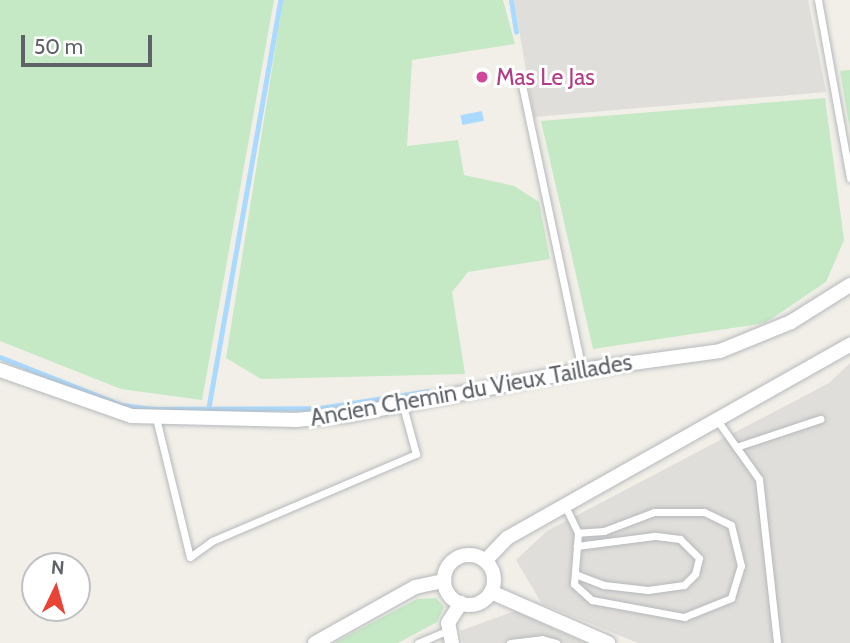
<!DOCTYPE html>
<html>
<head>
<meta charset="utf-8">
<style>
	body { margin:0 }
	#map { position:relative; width:850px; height:643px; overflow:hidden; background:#f1efe8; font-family:Cabin,sans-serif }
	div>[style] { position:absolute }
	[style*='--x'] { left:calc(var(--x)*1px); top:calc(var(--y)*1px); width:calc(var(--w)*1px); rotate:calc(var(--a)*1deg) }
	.industrial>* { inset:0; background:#e0deda }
	.green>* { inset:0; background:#c5e8c5 }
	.water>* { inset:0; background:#aadaff; transform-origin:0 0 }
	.stream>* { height:5px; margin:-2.5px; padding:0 2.5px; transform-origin:2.5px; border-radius:2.5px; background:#aadaff }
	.roads { filter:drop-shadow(0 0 2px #b5b8bc) drop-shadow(0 0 2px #b5b8bc) }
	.lane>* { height:7px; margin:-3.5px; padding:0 3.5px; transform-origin:3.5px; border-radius:3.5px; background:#fff }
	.street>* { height:14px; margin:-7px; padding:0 7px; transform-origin:7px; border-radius:7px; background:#fff }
	.street>.ring { margin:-7px; padding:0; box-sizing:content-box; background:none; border:14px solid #fff; border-radius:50% }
	.dots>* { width:19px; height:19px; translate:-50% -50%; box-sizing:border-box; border:4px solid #fff; border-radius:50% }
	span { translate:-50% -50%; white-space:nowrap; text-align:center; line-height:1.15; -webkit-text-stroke:6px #fff; paint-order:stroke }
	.hotel-label { font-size:23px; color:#b23c85 }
	.left { translate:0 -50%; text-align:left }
	.street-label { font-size:23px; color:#5f6368 }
	.north { position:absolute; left:21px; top:552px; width:70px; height:70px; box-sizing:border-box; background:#fff; border:2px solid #bfc1c3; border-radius:50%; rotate:5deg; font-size:19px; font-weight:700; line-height:28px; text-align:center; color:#5f6368 }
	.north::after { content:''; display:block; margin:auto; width:24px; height:32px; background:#ea4335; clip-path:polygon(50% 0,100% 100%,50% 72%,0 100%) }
	.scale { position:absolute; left:21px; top:35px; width:131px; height:32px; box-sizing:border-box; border:4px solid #5f6368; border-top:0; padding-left:9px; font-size:21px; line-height:24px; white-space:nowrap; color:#5f6368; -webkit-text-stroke:5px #fff; paint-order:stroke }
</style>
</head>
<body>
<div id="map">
	<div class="industrial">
		<div style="clip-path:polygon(514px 0,808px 0,826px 92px,534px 117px)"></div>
		<div style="clip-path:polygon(850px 363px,850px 643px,638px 643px,542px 604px,516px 560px,547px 531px,829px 383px)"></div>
		<div style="clip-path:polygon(515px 611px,586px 643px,463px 643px,460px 631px)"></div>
	</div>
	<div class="green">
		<div style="clip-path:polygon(0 0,274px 0,202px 400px,121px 389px,0 341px)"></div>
		<div style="clip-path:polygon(283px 0,503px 0,515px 44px,412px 60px,407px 146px,458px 140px,464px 175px,514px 186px,539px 202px,550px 259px,468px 272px,452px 292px,465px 374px,261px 379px,226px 358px)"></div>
		<div style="clip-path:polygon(850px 70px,850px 130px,840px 71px)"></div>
		<div style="clip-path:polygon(825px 98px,844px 240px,826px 282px,765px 323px,593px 349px,541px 121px)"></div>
		<div style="clip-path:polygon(436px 598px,444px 607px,437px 622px,398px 643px,334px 643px,417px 599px)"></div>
	</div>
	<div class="water">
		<div style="left:482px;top:111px;width:10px;height:22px;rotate:79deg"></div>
	</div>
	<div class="stream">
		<div style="--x:511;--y:0;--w:32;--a:81"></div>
		<div style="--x:0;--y:357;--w:130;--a:21.6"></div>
		<div style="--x:121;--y:405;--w:35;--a:7"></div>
		<div style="--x:156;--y:409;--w:164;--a:-0.3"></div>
		<div style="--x:320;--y:408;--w:108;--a:-9"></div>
		<div style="--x:208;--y:410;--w:416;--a:-80"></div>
	</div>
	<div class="roads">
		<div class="lane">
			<div style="--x:818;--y:0;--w:181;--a:79.8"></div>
			<div style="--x:522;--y:85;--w:291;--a:78.1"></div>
			<div style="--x:156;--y:418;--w:143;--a:76.3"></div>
			<div style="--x:190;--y:557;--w:27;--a:-36"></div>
			<div style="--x:212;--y:541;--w:222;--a:-23.1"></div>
			<div style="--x:416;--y:454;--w:50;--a:-105.2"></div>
			<div style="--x:717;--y:420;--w:72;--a:54.6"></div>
			<div style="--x:759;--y:479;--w:165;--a:83.7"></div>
			<div style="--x:736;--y:447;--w:89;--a:-18.4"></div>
			<div style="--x:565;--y:506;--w:30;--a:64"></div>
			<div style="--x:578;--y:533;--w:51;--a:94.5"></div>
			<div style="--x:574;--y:584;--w:24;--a:42"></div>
			<div style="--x:592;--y:600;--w:94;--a:10.5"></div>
			<div style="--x:684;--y:617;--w:51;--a:-22"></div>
			<div style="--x:731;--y:598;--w:34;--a:-73"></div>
			<div style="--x:741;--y:566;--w:42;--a:-103.7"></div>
			<div style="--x:731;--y:525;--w:30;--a:-154"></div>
			<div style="--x:704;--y:512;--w:50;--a:180"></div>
			<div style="--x:654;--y:512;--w:53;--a:159.2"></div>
			<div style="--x:604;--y:531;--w:26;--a:176"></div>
			<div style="--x:575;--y:574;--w:31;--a:21"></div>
			<div style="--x:604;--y:585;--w:44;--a:6.5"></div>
			<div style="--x:648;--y:590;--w:36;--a:-8"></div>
			<div style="--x:684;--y:585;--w:16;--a:-45"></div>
			<div style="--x:695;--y:574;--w:16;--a:-76"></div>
			<div style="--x:699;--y:558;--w:27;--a:-135"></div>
			<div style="--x:680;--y:539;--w:26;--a:-173"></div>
			<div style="--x:654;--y:536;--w:78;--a:172.6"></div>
			<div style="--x:418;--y:643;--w:33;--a:-23"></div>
			<div style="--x:510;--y:643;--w:32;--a:-7"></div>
			<div style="--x:542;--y:639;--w:15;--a:16"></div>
		</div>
		<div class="street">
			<div style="--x:0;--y:370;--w:139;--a:19.3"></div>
			<div style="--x:131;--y:416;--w:165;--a:1.4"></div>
			<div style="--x:296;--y:420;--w:53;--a:-5.4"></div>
			<div style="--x:349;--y:415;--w:237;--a:-10.9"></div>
			<div style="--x:582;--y:370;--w:139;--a:-7.8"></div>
			<div style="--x:720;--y:351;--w:77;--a:-22.2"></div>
			<div style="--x:791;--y:322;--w:70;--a:-32.1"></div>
			<div class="ring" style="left:444px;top:555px;width:36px;height:36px"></div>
			<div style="--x:485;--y:561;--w:32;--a:-46"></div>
			<div style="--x:507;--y:538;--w:394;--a:-29.4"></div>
			<div style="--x:491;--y:592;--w:128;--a:23.6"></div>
			<div style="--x:315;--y:643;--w:115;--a:-29.2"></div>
			<div style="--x:415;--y:587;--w:30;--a:-12"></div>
			<div style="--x:452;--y:643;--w:20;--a:-101"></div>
			<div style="--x:448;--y:623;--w:24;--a:-57"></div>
		</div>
	</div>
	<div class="dots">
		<div style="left:482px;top:77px;background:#d1479c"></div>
	</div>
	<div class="hotel-label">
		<span class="left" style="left:496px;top:77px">Mas Le Jas</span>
	</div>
	<div class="street-label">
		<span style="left:471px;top:390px;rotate:-10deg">Ancien Chemin du Vieux Taillades</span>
	</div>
	<div class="north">N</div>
	<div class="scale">50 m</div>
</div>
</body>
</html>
